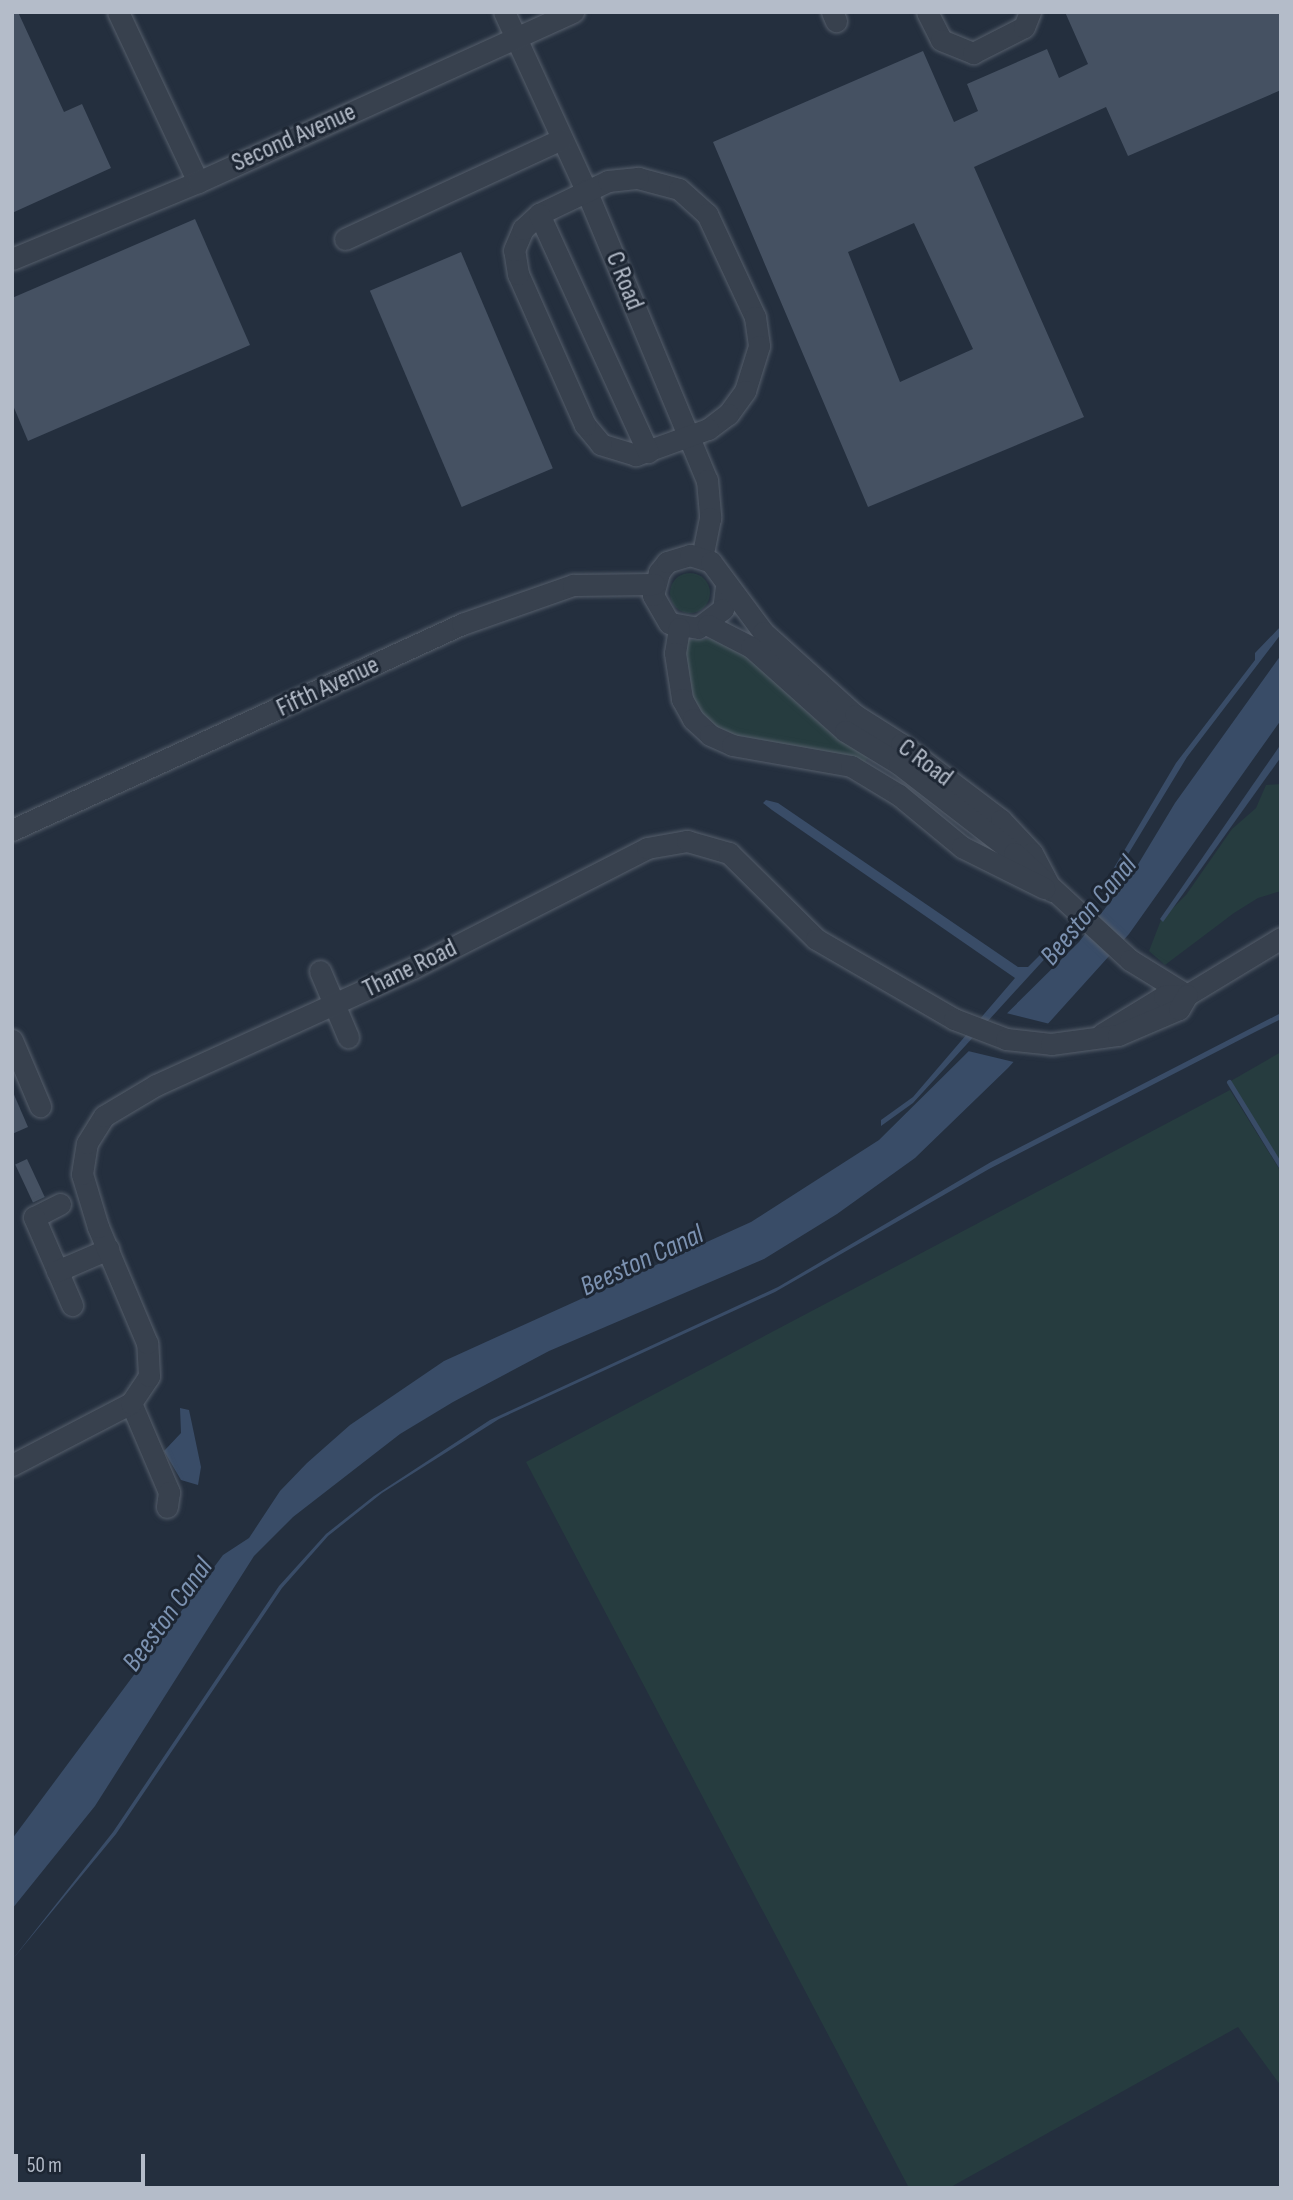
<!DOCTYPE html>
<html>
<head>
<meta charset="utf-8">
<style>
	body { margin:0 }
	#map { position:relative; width:1293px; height:2200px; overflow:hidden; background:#242f3e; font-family:"Sofia Sans Condensed",sans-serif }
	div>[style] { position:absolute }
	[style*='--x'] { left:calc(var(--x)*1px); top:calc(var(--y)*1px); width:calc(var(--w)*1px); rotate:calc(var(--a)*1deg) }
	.green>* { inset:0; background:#263c3f }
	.round { border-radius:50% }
	.water>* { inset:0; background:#394c67 }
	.pier>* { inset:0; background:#242f3e }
	.stream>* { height:5px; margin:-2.5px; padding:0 2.5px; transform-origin:2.5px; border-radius:2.5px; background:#394c67 }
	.building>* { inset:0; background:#455162; transform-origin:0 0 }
	.roads { filter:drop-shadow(0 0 2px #565f6c) drop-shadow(0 0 2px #565f6c) }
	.minor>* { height:21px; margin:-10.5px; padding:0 10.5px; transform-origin:10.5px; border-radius:10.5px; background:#38414e }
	span { translate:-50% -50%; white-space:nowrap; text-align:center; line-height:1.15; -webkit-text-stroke:6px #1d2633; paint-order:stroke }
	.street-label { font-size:26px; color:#b4bcc9 }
	.water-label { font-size:28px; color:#7c92b1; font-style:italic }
	.frame { position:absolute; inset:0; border:14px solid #b4bcc9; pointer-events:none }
	.scale { position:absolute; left:14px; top:2154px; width:131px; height:32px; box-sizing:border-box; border:4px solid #b4bcc9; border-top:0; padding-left:9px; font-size:21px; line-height:24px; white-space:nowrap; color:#b4bcc9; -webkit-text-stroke:5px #1d2633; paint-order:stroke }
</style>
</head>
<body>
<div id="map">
	<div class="green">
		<div class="round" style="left:670px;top:573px;width:40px;height:40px"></div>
		<div style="clip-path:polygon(714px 639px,736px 646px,831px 733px,869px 754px,863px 766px,729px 737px,693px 707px,683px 640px)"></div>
		<div style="clip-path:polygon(1281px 784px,1281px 891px,1258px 898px,1234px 913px,1165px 965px,1149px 951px,1161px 920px,1186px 895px,1232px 829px,1256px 808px,1266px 785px)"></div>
		<div style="clip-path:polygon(1281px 1052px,1281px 1167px,1229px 1082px)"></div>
		<div style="clip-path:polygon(1230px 1090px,1281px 1172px,1281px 2086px,1238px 2027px,949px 2188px,909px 2188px,526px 1462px)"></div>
	</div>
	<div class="water">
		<div style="clip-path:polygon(1281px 626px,1281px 634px,1187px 757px,1107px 889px,1105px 883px,1176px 763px,1255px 660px,1255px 653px)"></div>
		<div style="clip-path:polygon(1281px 655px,1281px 720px,1129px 934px,1008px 1068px,915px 1158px,837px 1214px,764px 1259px,549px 1351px,453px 1402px,400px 1434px,293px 1517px,254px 1556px,95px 1806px,12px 1909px,12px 1839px,223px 1555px,249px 1538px,280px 1491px,307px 1463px,350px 1425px,444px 1361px,751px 1222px,879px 1140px,1079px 942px,1134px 871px,1175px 803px)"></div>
		<div style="clip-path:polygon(1281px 744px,1281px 757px,1163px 922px,1160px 919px)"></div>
		<div style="clip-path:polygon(766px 800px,778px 803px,1018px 967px,1028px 967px,1047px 948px,1051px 952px,913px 1103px,881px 1126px,881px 1120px,913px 1097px,1015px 978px,772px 810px,763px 803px)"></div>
		<div style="clip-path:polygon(1281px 1013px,1281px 1019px,1257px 1031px,989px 1169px,775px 1292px,499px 1419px,382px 1493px,328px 1536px,282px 1588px,116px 1834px,12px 1960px,113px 1832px,279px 1586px,326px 1534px,374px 1496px,490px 1420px,778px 1287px,991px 1162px)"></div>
		<div style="clip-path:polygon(180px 1408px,189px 1410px,192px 1424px,201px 1467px,198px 1485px,181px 1480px,164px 1451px,181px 1433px)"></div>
	</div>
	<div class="pier">
		<div style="clip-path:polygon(1006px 1013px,1054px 1025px,1018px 1063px,968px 1051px)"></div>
	</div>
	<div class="stream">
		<div style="--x:1229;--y:1082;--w:100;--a:58.5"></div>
	</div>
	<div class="building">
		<div style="clip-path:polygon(12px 12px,18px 12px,64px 112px,82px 104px,111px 168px,12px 213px)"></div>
		<div style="clip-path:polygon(evenodd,1065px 12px,1281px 12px,1281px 90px,1128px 156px,1106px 107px,974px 167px,1084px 417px,868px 507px,713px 142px,923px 51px,954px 122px,978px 111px,967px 84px,1047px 49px,1059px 78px,1088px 64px,1065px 12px,914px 223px,973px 349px,900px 382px,848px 252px,914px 223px)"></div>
		<div style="clip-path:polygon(195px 219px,250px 345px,28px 441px,12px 403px,12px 298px)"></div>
		<div style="left:461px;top:252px;width:235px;height:99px;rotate:67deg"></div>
		<div style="clip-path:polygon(12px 1090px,28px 1127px,12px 1134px)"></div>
		<div style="left:27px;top:1159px;width:42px;height:13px;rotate:65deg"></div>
	</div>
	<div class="roads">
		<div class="minor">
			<div style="--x:118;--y:12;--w:188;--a:64.8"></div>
			<div style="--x:504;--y:12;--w:196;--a:65.3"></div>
			<div style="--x:586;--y:190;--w:314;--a:67.4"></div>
			<div style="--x:707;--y:480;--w:38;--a:85"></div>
			<div style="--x:710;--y:518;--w:41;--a:101.3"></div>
			<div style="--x:832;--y:12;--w:10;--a:66"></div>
			<div style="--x:927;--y:12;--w:31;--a:63"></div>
			<div style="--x:941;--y:40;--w:35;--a:22"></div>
			<div style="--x:973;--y:53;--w:57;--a:-27"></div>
			<div style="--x:1024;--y:27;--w:16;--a:-68"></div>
			<div style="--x:638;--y:178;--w:42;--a:15"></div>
			<div style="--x:679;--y:189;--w:38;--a:42"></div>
			<div style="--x:707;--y:214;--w:114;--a:65"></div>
			<div style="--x:755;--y:317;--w:29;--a:82"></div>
			<div style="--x:759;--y:346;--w:47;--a:107.3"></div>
			<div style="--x:745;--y:391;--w:29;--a:126"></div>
			<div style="--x:728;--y:414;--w:25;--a:143"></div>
			<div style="--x:708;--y:429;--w:77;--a:160.1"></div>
			<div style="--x:636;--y:455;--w:37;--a:-163"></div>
			<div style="--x:601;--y:444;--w:25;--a:-130"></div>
			<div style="--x:585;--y:425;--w:165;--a:-113.9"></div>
			<div style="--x:518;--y:274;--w:24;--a:-99"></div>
			<div style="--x:514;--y:250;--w:23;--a:-67"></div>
			<div style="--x:523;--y:229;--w:22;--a:-43"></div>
			<div style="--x:539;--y:214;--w:76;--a:-25.6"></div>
			<div style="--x:608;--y:181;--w:30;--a:-6"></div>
			<div style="--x:539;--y:214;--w:262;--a:65.4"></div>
			<div style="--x:345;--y:239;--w:238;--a:-24.8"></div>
			<div style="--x:12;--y:259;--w:201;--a:-22.5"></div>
			<div style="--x:198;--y:182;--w:412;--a:-24.4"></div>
			<div style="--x:726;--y:586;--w:23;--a:97"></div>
			<div style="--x:723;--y:609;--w:31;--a:143"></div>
			<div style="--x:698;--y:628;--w:29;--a:-170"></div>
			<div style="--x:669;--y:623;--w:32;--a:-120"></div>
			<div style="--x:653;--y:595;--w:24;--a:-75"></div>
			<div style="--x:659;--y:572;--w:13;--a:-51"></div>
			<div style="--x:667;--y:562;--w:24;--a:-17"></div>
			<div style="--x:690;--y:555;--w:22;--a:18"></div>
			<div style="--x:711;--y:562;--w:87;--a:53.4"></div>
			<div style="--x:763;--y:632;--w:124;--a:42.1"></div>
			<div style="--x:855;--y:715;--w:54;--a:32.2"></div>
			<div style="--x:901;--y:744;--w:126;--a:37.2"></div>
			<div style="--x:1001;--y:820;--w:45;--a:46.8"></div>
			<div style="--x:1032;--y:853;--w:43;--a:62.2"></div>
			<div style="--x:708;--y:625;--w:48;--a:27.1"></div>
			<div style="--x:751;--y:647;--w:126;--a:41.8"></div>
			<div style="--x:845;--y:731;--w:63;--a:31.4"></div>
			<div style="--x:899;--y:764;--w:145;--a:37.7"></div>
			<div style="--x:1014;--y:853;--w:158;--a:42.7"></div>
			<div style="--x:1130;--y:960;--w:67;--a:31.6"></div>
			<div style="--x:679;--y:628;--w:25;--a:99"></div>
			<div style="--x:675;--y:653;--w:47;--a:81.3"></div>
			<div style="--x:682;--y:699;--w:23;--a:61"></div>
			<div style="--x:693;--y:719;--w:23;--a:43"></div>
			<div style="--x:710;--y:735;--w:24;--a:24"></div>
			<div style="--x:732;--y:745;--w:121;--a:10"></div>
			<div style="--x:851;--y:766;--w:56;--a:31.1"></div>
			<div style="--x:899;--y:795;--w:82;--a:39.5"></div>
			<div style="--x:962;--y:847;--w:92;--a:26.6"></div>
			<div style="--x:12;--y:830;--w:495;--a:-24.6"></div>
			<div style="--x:462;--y:624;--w:118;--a:-19.4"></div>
			<div style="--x:573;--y:585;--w:81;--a:-0.7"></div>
			<div style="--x:320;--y:971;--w:72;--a:67"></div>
			<div style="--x:1102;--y:1034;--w:73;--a:-31.5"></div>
			<div style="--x:1164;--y:996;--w:23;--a:-2"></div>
			<div style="--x:1187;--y:995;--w:110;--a:-31.2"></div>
			<div style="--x:12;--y:1040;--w:72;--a:67"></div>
			<div style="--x:60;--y:1204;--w:29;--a:153"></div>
			<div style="--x:34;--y:1217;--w:96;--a:66.6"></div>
			<div style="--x:57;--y:1271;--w:56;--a:-23.3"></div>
			<div style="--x:131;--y:1403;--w:97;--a:66.9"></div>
			<div style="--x:169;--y:1492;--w:15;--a:98"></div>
			<div style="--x:12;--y:1465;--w:134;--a:-27.5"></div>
			<div style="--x:131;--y:1403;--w:32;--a:-56"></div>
			<div style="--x:149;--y:1376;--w:33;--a:-93"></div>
			<div style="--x:147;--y:1343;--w:126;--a:-112.9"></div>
			<div style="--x:98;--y:1227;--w:55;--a:-106.8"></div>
			<div style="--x:82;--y:1174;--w:31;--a:-81"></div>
			<div style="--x:87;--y:1143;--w:32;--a:-58"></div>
			<div style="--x:104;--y:1116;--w:61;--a:-30.8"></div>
			<div style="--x:156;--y:1085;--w:282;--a:-24.5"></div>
			<div style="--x:413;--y:968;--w:263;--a:-27.1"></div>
			<div style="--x:647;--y:848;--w:41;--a:-9.9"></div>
			<div style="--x:687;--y:841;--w:44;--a:15.9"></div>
			<div style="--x:729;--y:853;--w:122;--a:44.7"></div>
			<div style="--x:816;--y:939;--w:160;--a:30.1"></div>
			<div style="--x:954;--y:1019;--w:56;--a:21"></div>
			<div style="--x:1006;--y:1039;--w:45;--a:6.3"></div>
			<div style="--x:1051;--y:1044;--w:68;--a:-7.7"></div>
			<div style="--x:1118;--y:1035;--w:66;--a:-23.1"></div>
			<div style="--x:1179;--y:1009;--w:16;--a:-60"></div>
		</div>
	</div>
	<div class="street-label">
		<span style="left:294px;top:138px;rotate:-24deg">Second Avenue</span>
		<span style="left:624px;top:281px;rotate:68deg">C Road</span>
		<span style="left:328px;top:687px;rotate:-25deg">Fifth Avenue</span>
		<span style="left:925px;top:763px;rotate:37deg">C Road</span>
		<span style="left:410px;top:969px;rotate:-26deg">Thane Road</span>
	</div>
	<div class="water-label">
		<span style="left:1089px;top:911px;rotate:-50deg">Beeston Canal</span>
		<span style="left:642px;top:1261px;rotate:-25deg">Beeston Canal</span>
		<span style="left:168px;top:1615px;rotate:-54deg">Beeston Canal</span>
	</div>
	<div class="frame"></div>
	<div class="scale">50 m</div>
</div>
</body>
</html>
